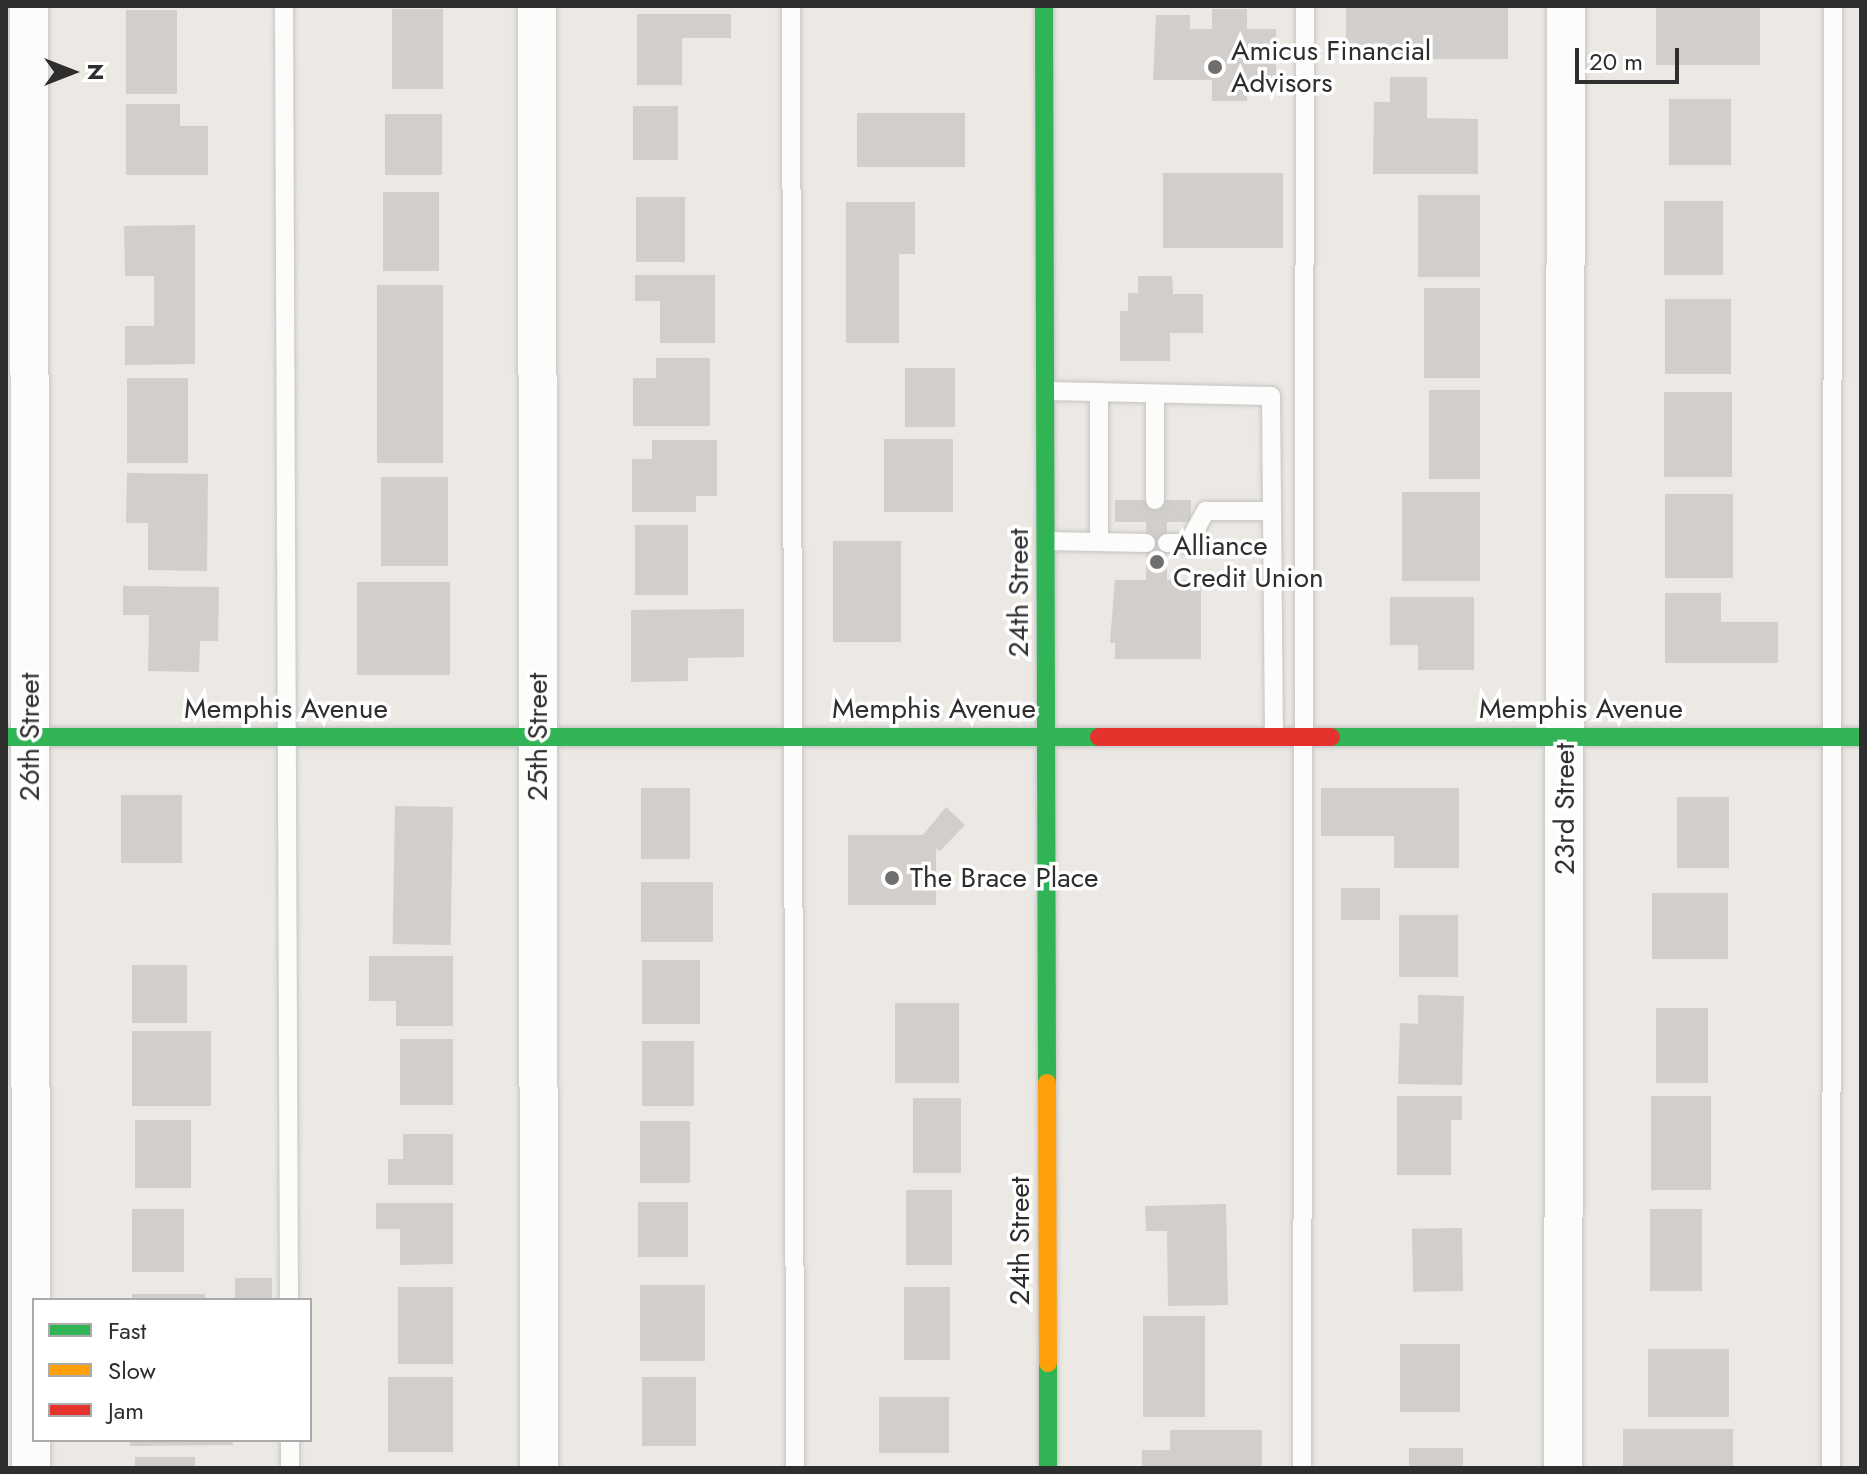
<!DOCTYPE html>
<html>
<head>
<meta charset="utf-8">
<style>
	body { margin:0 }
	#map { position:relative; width:1867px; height:1474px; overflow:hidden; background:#ece8e4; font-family:Jost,sans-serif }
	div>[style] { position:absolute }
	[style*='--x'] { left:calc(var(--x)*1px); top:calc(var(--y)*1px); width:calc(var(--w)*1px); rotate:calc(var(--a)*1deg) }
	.building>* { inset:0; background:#d1cecb; transform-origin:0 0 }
	.roads { filter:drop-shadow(0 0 2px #c5c4c5) drop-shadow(0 0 2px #c5c4c5) }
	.lane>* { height:18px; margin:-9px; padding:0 9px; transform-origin:9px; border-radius:9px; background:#fcfcfb }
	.street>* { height:38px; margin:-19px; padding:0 19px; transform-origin:19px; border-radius:19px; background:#fcfcfb }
	.fast>* { height:18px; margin:-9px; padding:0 9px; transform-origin:9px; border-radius:9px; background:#30b455 }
	.slow>* { height:18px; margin:-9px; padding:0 9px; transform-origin:9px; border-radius:9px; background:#ff9f0a }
	.jam>* { height:18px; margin:-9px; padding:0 9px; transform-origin:9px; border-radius:9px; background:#e5322d }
	.dots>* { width:22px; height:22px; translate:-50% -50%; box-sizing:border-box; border:4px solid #fff; border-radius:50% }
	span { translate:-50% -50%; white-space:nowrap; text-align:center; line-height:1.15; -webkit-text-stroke:7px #fff; paint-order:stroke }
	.poi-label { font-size:28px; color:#2e2e2e }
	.left { translate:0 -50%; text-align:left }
	.street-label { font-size:28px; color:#2e2e2e }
	.frame { position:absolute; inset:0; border:8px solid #2e2e2e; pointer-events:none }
	.legend { position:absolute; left:32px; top:1298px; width:280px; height:144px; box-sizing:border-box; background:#fff; border:2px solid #ababab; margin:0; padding:10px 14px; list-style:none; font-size:24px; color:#2e2e2e }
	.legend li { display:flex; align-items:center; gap:16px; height:40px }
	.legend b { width:40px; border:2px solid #ababab }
	.north { position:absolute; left:32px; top:32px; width:80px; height:80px; -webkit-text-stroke:6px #fff; paint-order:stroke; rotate:90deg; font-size:22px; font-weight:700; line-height:32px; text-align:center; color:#2e2e2e }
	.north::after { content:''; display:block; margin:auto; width:28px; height:36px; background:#2e2e2e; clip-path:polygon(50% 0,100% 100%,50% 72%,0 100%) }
	.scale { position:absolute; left:1575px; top:48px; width:104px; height:36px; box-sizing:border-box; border:4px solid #2e2e2e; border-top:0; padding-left:10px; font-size:24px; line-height:28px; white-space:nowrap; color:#2e2e2e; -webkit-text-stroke:6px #fff; paint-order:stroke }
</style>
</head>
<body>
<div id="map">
	<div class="building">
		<div style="left:1346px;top:6px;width:162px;height:53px"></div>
		<div style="left:1656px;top:6px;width:104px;height:59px"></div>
		<div style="left:392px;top:9px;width:51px;height:80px"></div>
		<div style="clip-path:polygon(1212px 9px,1247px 9px,1247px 29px,1276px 29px,1276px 80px,1247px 80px,1247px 101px,1212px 101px,1212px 80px,1153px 80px,1156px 15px,1190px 15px,1190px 29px,1212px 29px)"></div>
		<div style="left:126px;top:10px;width:51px;height:84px"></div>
		<div style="clip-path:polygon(637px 14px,731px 14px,731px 38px,682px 38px,682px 85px,637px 85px)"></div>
		<div style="clip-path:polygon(1390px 77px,1427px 77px,1427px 118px,1478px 119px,1478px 174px,1373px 174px,1374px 102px,1390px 102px)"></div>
		<div style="left:1669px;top:99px;width:62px;height:66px"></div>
		<div style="clip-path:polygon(126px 104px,180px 104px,180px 126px,208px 126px,208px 175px,126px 175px)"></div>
		<div style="left:633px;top:106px;width:45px;height:54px"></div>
		<div style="left:857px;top:113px;width:108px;height:54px"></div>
		<div style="left:385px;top:114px;width:57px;height:61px"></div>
		<div style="left:1163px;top:173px;width:120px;height:75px"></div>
		<div style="left:383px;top:192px;width:56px;height:79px"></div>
		<div style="left:1418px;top:195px;width:62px;height:82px"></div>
		<div style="left:636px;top:197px;width:49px;height:65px"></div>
		<div style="left:1664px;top:201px;width:59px;height:74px"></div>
		<div style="clip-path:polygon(846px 202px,915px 202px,915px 254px,899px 254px,899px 343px,846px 343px)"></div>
		<div style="clip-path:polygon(195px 225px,195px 364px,125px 365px,125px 326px,154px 326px,154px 276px,125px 276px,124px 226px)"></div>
		<div style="clip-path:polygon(635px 275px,715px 275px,715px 343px,660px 343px,660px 301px,635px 301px)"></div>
		<div style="clip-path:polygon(1138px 276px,1172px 276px,1173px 294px,1203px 294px,1203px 333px,1170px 333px,1170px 361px,1120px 361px,1120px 311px,1128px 311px,1128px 293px,1138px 293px)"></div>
		<div style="left:377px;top:285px;width:66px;height:178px"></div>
		<div style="left:1424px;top:288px;width:56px;height:90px"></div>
		<div style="left:1665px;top:299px;width:66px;height:75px"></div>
		<div style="clip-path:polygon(656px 358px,710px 358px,710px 426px,633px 426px,633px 378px,656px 378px)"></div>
		<div style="left:905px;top:368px;width:50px;height:59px"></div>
		<div style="left:127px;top:378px;width:61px;height:85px"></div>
		<div style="left:1429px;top:390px;width:51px;height:89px"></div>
		<div style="left:1664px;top:392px;width:68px;height:85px"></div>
		<div style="left:884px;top:439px;width:69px;height:73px"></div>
		<div style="clip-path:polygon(652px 440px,717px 440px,717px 496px,696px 496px,696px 512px,632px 512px,632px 459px,652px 459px)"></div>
		<div style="clip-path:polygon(127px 473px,208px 474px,207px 571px,148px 570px,148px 523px,126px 523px)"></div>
		<div style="left:381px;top:477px;width:67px;height:89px"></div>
		<div style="left:1402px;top:492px;width:78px;height:89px"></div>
		<div style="left:1665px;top:494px;width:68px;height:84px"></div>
		<div style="clip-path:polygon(1115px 500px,1191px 500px,1191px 522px,1167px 522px,1167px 580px,1201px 580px,1201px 659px,1115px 659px,1115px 643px,1110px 643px,1115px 580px,1146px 580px,1146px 522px,1115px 522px)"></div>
		<div style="left:635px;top:525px;width:53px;height:70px"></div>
		<div style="left:833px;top:541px;width:68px;height:101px"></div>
		<div style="left:357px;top:582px;width:93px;height:93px"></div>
		<div style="clip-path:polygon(123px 586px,219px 587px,218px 641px,200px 641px,199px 672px,148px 671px,149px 615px,123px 615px)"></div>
		<div style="clip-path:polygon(1665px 593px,1721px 593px,1721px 622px,1778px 622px,1778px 663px,1665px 663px)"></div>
		<div style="clip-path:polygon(1390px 597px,1474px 597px,1474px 670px,1418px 670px,1418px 645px,1390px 645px)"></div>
		<div style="clip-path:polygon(744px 609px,744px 657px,688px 658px,688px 681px,631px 682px,631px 610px)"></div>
		<div style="left:641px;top:788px;width:49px;height:71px"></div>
		<div style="clip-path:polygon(1321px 788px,1459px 788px,1459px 868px,1394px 868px,1394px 836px,1321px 836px)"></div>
		<div style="left:121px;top:795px;width:61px;height:68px"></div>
		<div style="left:1677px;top:797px;width:52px;height:71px"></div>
		<div style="left:395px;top:806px;width:58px;height:138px;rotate:1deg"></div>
		<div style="clip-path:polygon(946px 807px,965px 825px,940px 851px,936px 848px,936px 905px,848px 905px,848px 835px,923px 835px)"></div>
		<div style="left:641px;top:882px;width:72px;height:60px"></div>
		<div style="left:1341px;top:888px;width:39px;height:32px"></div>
		<div style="left:1652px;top:893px;width:76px;height:66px"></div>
		<div style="left:1399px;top:915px;width:59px;height:62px"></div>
		<div style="clip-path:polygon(369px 956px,453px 956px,453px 1026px,396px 1026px,396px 1001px,369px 1001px)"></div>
		<div style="left:642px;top:960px;width:58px;height:64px"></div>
		<div style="left:132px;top:965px;width:55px;height:58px"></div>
		<div style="clip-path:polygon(1418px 995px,1464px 996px,1462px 1085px,1398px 1084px,1400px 1023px,1418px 1024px)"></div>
		<div style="left:895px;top:1003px;width:64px;height:80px"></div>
		<div style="left:1656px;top:1008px;width:52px;height:75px"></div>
		<div style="left:132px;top:1031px;width:79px;height:75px"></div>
		<div style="left:400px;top:1039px;width:53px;height:66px"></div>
		<div style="left:642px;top:1041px;width:52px;height:65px"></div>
		<div style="clip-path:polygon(1397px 1096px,1462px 1096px,1462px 1120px,1451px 1120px,1451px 1175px,1397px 1175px)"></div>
		<div style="left:1651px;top:1096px;width:60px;height:94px"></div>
		<div style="left:913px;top:1098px;width:48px;height:75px"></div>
		<div style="left:135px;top:1120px;width:56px;height:68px"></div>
		<div style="left:640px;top:1121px;width:50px;height:62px"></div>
		<div style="clip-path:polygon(403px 1134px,453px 1134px,453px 1185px,388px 1185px,388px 1159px,403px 1159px)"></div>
		<div style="left:906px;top:1190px;width:46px;height:75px"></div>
		<div style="left:638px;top:1202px;width:50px;height:55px"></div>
		<div style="clip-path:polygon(376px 1203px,453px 1203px,453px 1264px,400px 1265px,400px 1229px,376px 1229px)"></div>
		<div style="clip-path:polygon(1226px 1204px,1228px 1305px,1168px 1306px,1167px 1231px,1146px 1231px,1145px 1206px)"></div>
		<div style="left:132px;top:1209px;width:52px;height:63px"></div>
		<div style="left:1650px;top:1209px;width:52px;height:82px"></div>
		<div style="left:1462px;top:1228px;width:63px;height:50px;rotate:89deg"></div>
		<div style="left:235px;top:1278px;width:37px;height:22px"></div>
		<div style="left:640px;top:1285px;width:65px;height:76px"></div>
		<div style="left:398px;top:1287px;width:55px;height:77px"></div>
		<div style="left:904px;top:1287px;width:46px;height:73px"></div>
		<div style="left:132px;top:1294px;width:73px;height:6px"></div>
		<div style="left:1143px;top:1316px;width:62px;height:101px"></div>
		<div style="left:1400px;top:1344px;width:60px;height:68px"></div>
		<div style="left:1648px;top:1349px;width:81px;height:68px"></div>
		<div style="left:388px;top:1377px;width:65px;height:75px"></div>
		<div style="left:642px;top:1377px;width:54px;height:69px"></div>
		<div style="left:879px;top:1397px;width:70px;height:56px"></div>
		<div style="left:1623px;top:1429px;width:110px;height:39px"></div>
		<div style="clip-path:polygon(1170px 1430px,1262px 1430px,1262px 1468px,1142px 1468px,1142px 1450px,1170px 1450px)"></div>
		<div style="clip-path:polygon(130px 1440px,232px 1440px,233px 1445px,130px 1446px)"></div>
		<div style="left:1409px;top:1448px;width:54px;height:20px"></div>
		<div style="left:135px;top:1457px;width:60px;height:11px"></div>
	</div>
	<div class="roads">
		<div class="lane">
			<div style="--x:284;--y:6;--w:1294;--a:89.78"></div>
			<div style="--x:791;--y:6;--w:1462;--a:89.84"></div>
			<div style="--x:1047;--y:391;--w:224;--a:1.3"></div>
			<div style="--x:1271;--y:396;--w:341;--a:89.5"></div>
			<div style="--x:1099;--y:392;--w:150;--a:90"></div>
			<div style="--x:1155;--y:394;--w:106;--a:90"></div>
			<div style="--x:1047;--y:541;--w:99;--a:1.2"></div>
			<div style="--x:1167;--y:543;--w:21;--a:0"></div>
			<div style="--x:1188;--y:543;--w:37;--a:-61"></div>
			<div style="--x:1206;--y:511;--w:66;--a:0"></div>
			<div style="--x:290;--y:1440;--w:28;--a:90"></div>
			<div style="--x:1302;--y:1468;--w:1462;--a:-89.88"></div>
			<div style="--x:1831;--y:1468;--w:1462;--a:-89.92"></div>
		</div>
		<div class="street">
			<div style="--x:29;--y:6;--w:1462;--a:89.92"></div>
			<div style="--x:537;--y:6;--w:1462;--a:89.92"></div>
			<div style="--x:1563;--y:1468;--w:1462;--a:-89.88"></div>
		</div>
		<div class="fast">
			<div style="--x:1044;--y:6;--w:1077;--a:89.84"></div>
			<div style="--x:6;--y:737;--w:1093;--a:0"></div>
			<div style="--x:1331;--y:737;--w:530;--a:0"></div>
			<div style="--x:1048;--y:1363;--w:105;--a:90"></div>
		</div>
		<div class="slow">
			<div style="--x:1047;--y:1083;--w:280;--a:89.8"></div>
		</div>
		<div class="jam">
			<div style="--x:1099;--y:737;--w:232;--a:0"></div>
		</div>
	</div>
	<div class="dots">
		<div style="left:1215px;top:67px;background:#706f6e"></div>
		<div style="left:1157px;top:562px;background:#706f6e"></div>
		<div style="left:892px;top:878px;background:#706f6e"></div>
	</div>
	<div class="poi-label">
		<span class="left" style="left:1231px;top:67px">Amicus Financial<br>Advisors</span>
		<span class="left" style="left:1173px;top:562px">Alliance<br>Credit Union</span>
		<span class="left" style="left:910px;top:878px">The Brace Place</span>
	</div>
	<div class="street-label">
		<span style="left:1019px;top:593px;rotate:-90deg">24th Street</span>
		<span style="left:286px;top:709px">Memphis Avenue</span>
		<span style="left:934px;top:709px">Memphis Avenue</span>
		<span style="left:1581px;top:709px">Memphis Avenue</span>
		<span style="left:30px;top:737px;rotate:-90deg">26th Street</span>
		<span style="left:538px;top:737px;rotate:-90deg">25th Street</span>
		<span style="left:1565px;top:809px;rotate:-90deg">23rd Street</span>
		<span style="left:1020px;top:1241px;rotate:-90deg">24th Street</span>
	</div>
	<div class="frame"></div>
	<ul class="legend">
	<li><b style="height:10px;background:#30b455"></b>Fast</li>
	<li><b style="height:10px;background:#ff9f0a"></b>Slow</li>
	<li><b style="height:10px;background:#e5322d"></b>Jam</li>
	</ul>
	<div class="north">N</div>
	<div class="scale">20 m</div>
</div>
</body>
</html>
